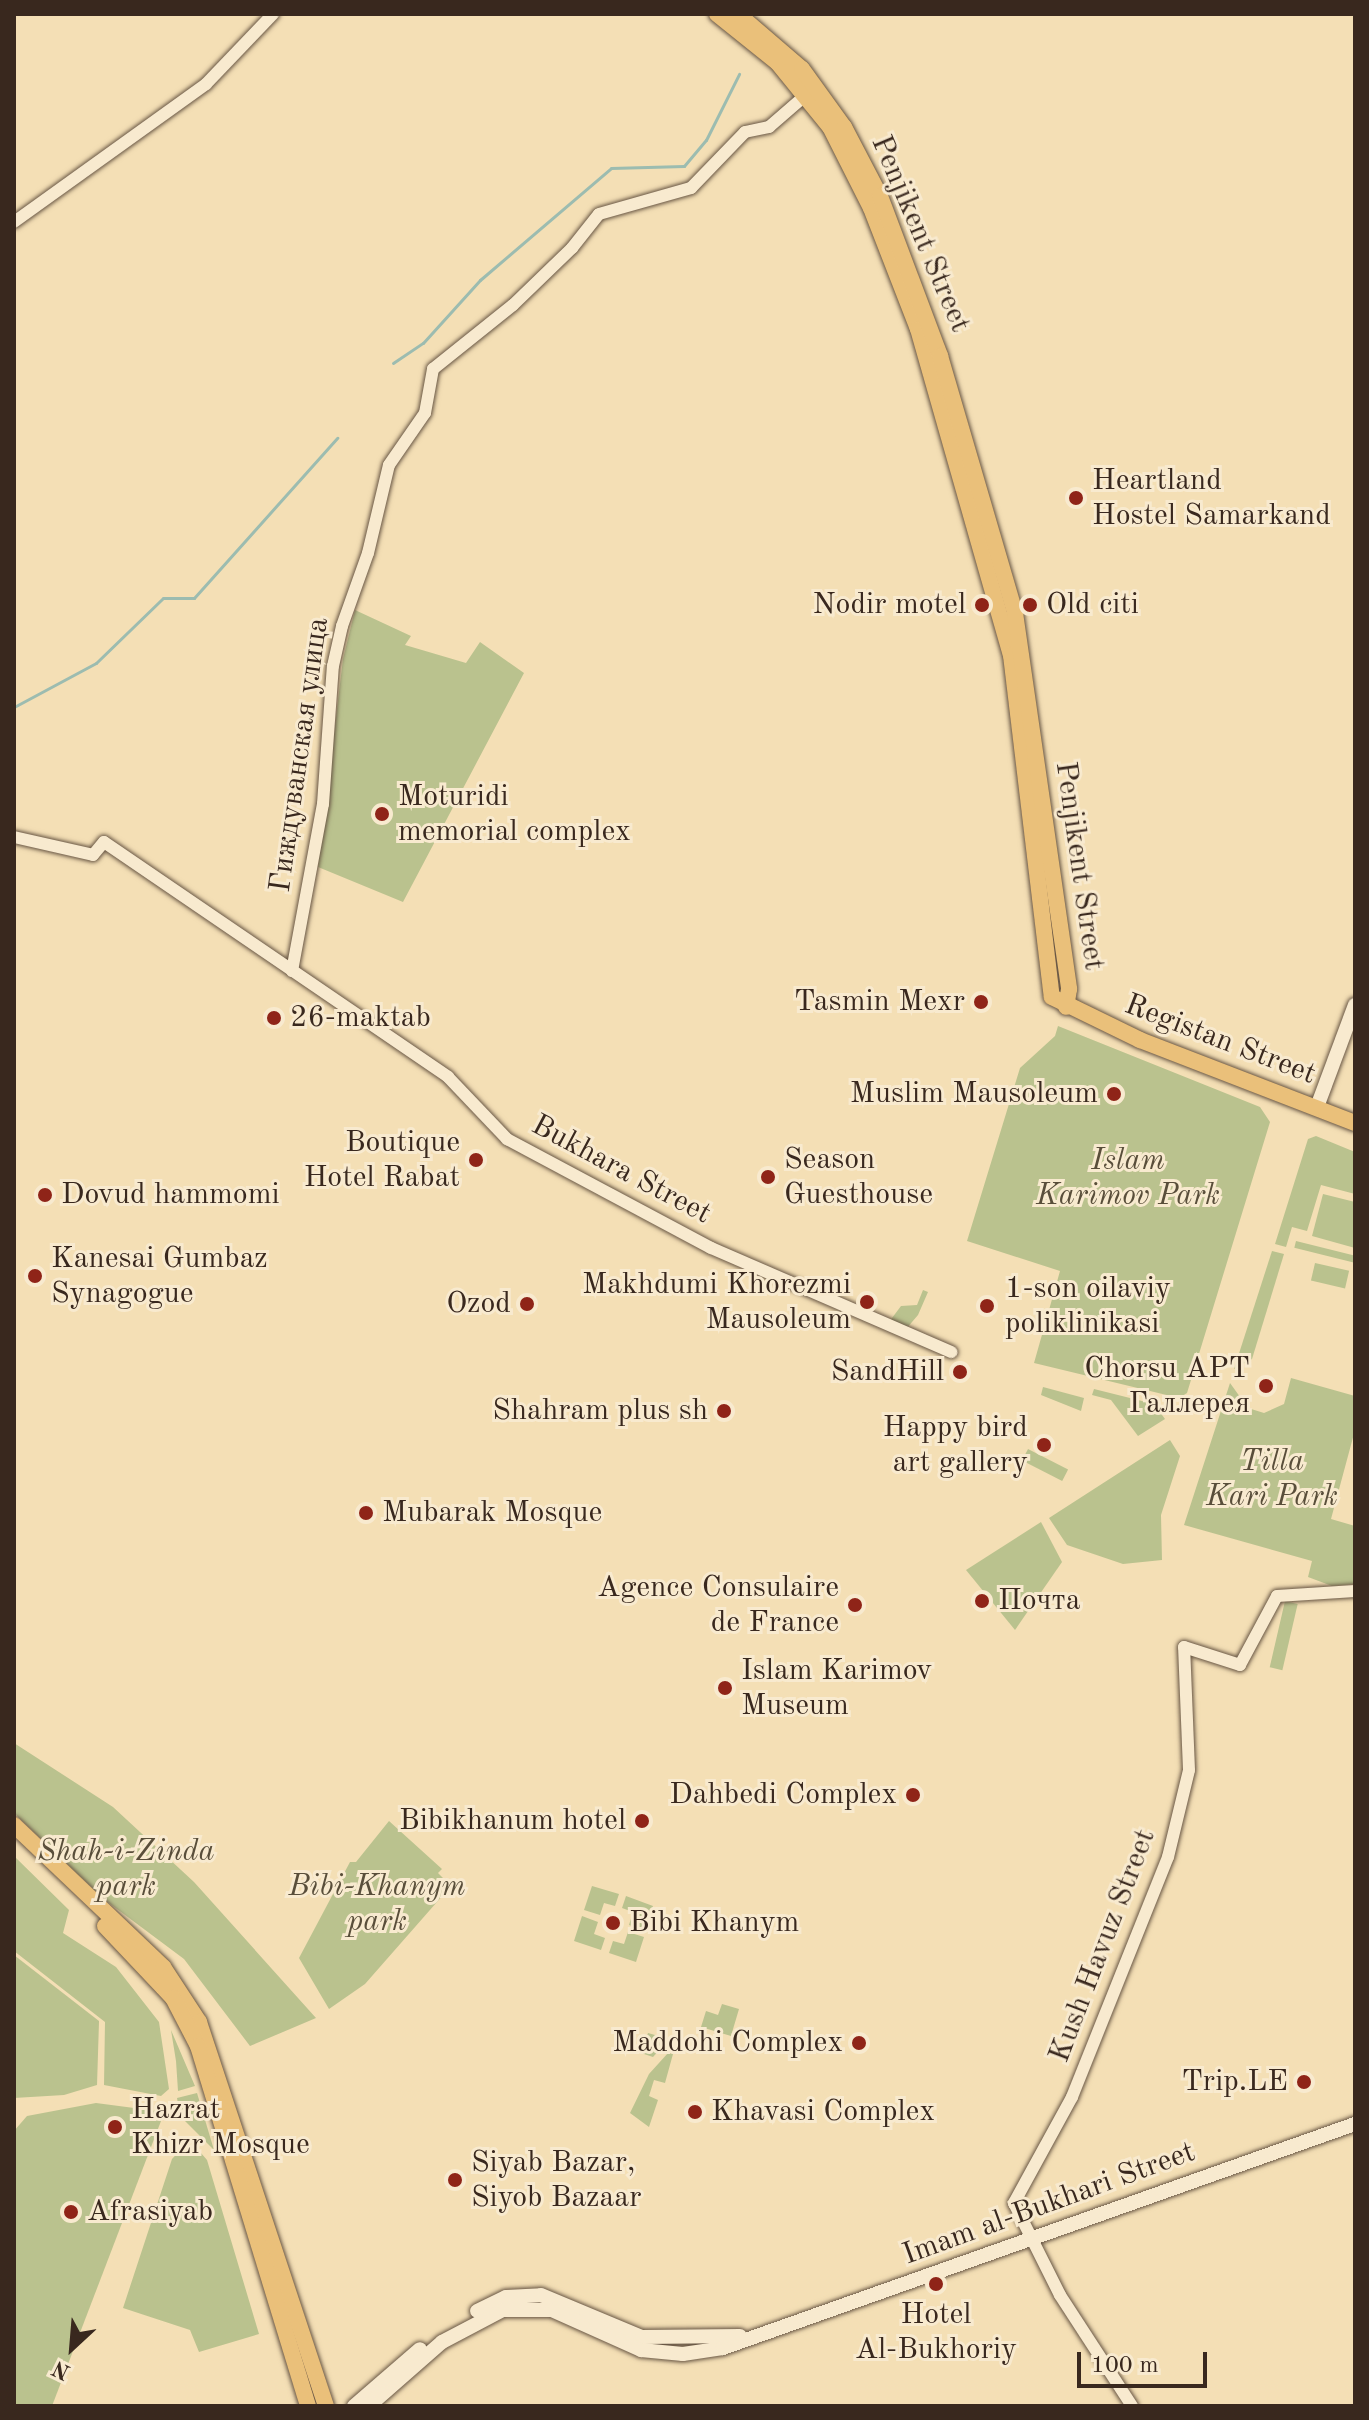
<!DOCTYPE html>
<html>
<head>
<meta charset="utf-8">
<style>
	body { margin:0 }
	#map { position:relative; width:1369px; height:2420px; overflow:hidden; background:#f4dfb5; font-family:"Old Standard TT",serif }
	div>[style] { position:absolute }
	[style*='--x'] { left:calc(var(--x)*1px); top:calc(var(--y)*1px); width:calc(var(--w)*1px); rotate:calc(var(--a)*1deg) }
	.green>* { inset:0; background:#bac28e; transform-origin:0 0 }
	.stream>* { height:3px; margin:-1.5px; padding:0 1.5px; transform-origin:1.5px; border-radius:1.5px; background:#9cbcb0 }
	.roads { filter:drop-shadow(0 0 2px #685644) drop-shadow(0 0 2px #685644) }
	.tertiary>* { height:12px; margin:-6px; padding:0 6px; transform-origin:6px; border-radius:6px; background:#f8eacf }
	.secondary>* { height:14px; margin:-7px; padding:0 7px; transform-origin:7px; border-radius:7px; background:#f8eacf }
	.primary>* { height:16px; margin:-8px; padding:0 8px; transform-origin:8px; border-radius:8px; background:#eac07a }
	.dots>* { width:22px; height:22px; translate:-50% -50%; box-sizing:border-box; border:4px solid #f8eacf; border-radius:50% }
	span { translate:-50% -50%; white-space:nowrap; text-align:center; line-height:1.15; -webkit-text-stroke:6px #f8eacf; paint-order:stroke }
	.street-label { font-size:30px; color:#39281e }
	.poi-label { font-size:30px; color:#39281e }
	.left { translate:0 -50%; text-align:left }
	.right { translate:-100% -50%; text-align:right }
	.park-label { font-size:30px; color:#594e3a; font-style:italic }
	.frame { position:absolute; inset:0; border:16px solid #39281e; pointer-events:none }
	.north { position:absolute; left:32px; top:2308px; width:80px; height:80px; -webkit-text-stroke:6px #f8eacf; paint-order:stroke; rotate:206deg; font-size:22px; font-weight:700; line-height:32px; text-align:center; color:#39281e }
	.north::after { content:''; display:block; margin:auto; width:28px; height:36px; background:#39281e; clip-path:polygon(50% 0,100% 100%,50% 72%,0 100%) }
	.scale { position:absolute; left:1077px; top:2352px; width:130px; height:36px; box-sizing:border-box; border:4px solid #39281e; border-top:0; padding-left:10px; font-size:24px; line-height:28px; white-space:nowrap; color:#39281e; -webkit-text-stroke:6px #f8eacf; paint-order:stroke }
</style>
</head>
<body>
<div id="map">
	<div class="green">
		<div style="clip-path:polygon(355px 610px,411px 636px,405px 645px,466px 663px,480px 642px,524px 673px,403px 902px,318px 867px,343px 659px)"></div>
		<div style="clip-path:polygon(1058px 1026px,1260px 1107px,1270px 1122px,1187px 1393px,1179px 1398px,1034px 1363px,1060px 1271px,967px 1241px,1020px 1068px,1055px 1036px)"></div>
		<div style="clip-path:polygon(1316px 1136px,1355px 1152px,1355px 1194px,1321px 1185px,1307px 1231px,1292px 1227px,1286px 1247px,1275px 1244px,1308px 1139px)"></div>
		<div style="clip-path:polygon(1323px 1194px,1355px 1202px,1355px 1248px,1312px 1236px)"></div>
		<div style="left:1296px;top:1241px;width:61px;height:7px;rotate:14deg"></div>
		<div style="clip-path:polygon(1272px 1251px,1284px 1254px,1252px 1359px,1234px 1369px)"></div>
		<div style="left:1315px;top:1263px;width:35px;height:18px;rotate:13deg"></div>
		<div style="clip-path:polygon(923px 1290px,928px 1292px,918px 1315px,906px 1329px,889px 1322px,901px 1306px,917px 1305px)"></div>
		<div style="clip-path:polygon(1291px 1378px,1355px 1396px,1355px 1430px,1331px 1519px,1355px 1526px,1355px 1584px,1332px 1586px,1308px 1577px,1312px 1561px,1184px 1525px,1230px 1383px,1248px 1408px,1264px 1413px,1284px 1404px)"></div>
		<div style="clip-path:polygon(1043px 1387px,1084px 1398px,1081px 1411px,1041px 1395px)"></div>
		<div style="clip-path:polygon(1094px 1389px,1154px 1404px,1165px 1419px,1138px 1436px,1111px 1400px,1092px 1395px)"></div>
		<div style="clip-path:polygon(1170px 1440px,1180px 1456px,1161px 1515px,1162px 1560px,1123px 1564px,1067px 1545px,1049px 1518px)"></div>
		<div style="left:1028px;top:1449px;width:45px;height:13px;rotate:27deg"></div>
		<div style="clip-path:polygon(1041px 1522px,1062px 1562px,1015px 1630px,966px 1570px)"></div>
		<div style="left:1285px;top:1601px;width:13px;height:68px;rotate:13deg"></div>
		<div style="clip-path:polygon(14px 1743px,113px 1807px,194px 1882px,316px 2018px,250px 2046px,184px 1959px,105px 1900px,14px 1813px)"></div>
		<div style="clip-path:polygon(389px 1821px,442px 1869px,438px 1873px,451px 1886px,365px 1984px,329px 2009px,299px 1958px,350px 1862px,356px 1862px)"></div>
		<div style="clip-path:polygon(14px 1856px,69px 1910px,63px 1933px,116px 1967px,159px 2022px,169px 2089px,161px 2096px,104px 2085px,105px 2022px,14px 1951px)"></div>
		<div style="clip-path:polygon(592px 1886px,619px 1894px,615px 1906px,604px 1903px,600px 1915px,584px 1910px)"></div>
		<div style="clip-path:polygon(626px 1896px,653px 1906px,645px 1930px,629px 1925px,633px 1912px,622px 1908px)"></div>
		<div style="clip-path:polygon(582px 1916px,598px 1922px,594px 1934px,605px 1938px,601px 1950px,574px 1941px)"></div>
		<div style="clip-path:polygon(628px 1932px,644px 1937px,636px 1962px,609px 1953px,613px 1941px,624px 1944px)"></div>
		<div style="clip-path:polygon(14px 1955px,99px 2021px,97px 2085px,64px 2095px,14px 2098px)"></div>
		<div style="clip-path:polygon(722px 2004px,739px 2009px,731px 2036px,701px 2027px,706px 2011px,718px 2015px)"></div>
		<div style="clip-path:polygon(171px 2030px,195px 2086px,178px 2091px,176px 2061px)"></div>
		<div style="clip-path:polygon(648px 2033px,669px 2039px,653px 2057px,641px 2053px)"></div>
		<div style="clip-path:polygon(668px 2053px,673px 2054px,665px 2083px,654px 2080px,649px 2096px,658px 2100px,649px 2127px,630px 2113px,649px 2074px)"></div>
		<div style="clip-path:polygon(197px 2093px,214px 2150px,180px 2116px,177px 2098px)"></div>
		<div style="clip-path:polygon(96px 2103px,157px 2111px,161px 2121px,52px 2406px,14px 2406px,14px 2131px,27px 2116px)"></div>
		<div style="clip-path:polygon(184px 2146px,195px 2146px,207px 2160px,259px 2334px,199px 2352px,190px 2330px,123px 2308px,172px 2159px)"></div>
	</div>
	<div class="stream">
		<div style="--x:393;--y:363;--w:36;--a:-34"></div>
		<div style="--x:423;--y:343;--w:85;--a:-47.9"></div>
		<div style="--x:480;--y:280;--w:172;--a:-40.5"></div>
		<div style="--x:611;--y:168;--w:73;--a:-1.6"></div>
		<div style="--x:684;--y:166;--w:34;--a:-50"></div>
		<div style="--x:706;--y:140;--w:74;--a:-63.4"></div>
		<div style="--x:14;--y:707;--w:93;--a:-28.2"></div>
		<div style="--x:96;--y:663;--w:93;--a:-44.1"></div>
		<div style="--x:163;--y:598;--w:31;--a:0"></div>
		<div style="--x:194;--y:598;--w:215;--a:-48.2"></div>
	</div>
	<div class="roads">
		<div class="tertiary">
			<div style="--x:14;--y:222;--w:236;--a:-35.7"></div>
			<div style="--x:206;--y:84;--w:97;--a:-46.3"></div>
			<div style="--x:14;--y:837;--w:81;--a:12.8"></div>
			<div style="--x:93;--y:855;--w:17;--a:-50"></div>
			<div style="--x:104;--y:842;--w:417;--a:34.3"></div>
			<div style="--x:448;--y:1077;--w:86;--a:46.4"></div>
			<div style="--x:507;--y:1139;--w:231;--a:28.1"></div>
			<div style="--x:711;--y:1248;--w:262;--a:23.4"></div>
			<div style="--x:292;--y:971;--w:170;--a:-79.5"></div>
			<div style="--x:323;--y:804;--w:138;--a:-85.9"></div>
			<div style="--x:333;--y:666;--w:41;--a:-77.3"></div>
			<div style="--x:342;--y:626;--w:77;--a:-70.4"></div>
			<div style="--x:368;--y:553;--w:90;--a:-76.6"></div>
			<div style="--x:389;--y:465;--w:63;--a:-55.3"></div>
			<div style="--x:425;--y:413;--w:45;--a:-79.7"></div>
			<div style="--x:433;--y:369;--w:102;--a:-38.7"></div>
			<div style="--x:513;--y:305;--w:82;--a:-44"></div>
			<div style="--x:572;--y:248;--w:43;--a:-51.5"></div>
			<div style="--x:599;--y:214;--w:96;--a:-15.8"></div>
			<div style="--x:691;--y:188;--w:78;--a:-46"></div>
			<div style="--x:745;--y:132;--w:25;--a:-12"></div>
			<div style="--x:769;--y:127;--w:50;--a:-41"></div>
			<div style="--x:1132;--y:2406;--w:132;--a:-123"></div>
			<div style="--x:1060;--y:2295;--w:103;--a:-116.6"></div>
			<div style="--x:1014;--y:2203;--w:121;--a:-61.3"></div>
			<div style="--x:1072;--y:2097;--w:258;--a:-68.2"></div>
			<div style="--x:1168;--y:1857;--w:89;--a:-76.4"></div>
			<div style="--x:1189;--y:1770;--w:123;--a:-92.3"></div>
			<div style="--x:1184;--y:1647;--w:59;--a:17.8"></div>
			<div style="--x:1240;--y:1665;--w:78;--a:-61.8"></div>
			<div style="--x:1277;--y:1596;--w:78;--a:-3.7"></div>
		</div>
		<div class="secondary">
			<div style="--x:1317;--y:1107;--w:109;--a:-69.6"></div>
			<div style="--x:477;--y:2311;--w:32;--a:-26"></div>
			<div style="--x:506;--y:2297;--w:35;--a:-3"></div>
			<div style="--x:541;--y:2295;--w:109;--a:22.6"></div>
			<div style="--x:642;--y:2337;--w:98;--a:-0.6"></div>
			<div style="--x:354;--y:2406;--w:87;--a:-40.8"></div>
			<div style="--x:369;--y:2406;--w:97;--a:-41.2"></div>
			<div style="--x:442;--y:2342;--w:69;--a:-27.7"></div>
			<div style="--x:503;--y:2310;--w:49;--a:0"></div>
			<div style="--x:552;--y:2310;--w:98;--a:24.2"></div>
			<div style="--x:641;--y:2350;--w:42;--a:5.4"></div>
			<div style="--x:683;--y:2354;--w:40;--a:-8.5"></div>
			<div style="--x:723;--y:2348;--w:671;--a:-19.52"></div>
		</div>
		<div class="primary">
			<div style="--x:717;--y:14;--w:77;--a:38.7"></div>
			<div style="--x:777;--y:62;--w:84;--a:50.8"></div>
			<div style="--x:830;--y:127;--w:91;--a:63.2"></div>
			<div style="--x:871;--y:208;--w:130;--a:68.8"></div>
			<div style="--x:918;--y:329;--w:339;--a:74.1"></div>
			<div style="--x:1011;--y:655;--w:344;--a:83.2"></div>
			<div style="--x:1052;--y:997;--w:98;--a:26"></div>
			<div style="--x:1140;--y:1040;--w:230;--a:21.1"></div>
			<div style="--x:738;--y:14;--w:84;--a:40.7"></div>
			<div style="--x:802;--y:69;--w:72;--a:54.1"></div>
			<div style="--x:844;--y:127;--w:78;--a:62.4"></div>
			<div style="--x:880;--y:196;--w:171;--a:69.4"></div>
			<div style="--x:940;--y:356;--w:268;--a:73.7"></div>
			<div style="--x:1015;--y:613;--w:380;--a:81.8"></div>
			<div style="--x:1069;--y:989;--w:18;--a:99"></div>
			<div style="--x:14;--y:1825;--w:206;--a:43.6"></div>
			<div style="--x:163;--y:1967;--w:66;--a:56.8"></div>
			<div style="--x:199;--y:2022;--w:404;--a:71.7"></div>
			<div style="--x:105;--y:1926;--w:99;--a:46.6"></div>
			<div style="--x:173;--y:1998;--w:54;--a:62.5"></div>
			<div style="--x:198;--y:2046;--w:376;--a:73"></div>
		</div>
	</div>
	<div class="dots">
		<div style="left:1076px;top:498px;background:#8f2418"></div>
		<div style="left:982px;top:605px;background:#8f2418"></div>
		<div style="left:1030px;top:605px;background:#8f2418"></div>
		<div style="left:382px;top:814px;background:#8f2418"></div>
		<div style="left:981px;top:1002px;background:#8f2418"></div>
		<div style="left:274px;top:1018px;background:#8f2418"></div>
		<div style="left:1114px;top:1094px;background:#8f2418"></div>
		<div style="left:476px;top:1160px;background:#8f2418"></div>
		<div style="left:768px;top:1177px;background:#8f2418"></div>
		<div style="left:45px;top:1195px;background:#8f2418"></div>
		<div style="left:35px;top:1276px;background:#8f2418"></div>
		<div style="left:867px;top:1302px;background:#8f2418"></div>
		<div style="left:527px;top:1304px;background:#8f2418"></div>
		<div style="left:987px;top:1306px;background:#8f2418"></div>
		<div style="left:960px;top:1372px;background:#8f2418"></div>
		<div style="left:1266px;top:1386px;background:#8f2418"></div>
		<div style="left:724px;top:1411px;background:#8f2418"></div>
		<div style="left:1044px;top:1445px;background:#8f2418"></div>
		<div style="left:366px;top:1513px;background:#8f2418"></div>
		<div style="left:982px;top:1601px;background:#8f2418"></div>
		<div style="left:855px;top:1605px;background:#8f2418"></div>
		<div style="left:725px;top:1688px;background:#8f2418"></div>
		<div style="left:913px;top:1795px;background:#8f2418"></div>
		<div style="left:642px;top:1821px;background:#8f2418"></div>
		<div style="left:613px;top:1923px;background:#8f2418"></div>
		<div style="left:859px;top:2043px;background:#8f2418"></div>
		<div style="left:1304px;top:2082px;background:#8f2418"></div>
		<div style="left:695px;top:2112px;background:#8f2418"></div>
		<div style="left:115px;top:2127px;background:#8f2418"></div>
		<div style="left:455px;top:2180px;background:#8f2418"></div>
		<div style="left:71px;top:2212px;background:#8f2418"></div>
		<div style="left:936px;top:2284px;background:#8f2418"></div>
	</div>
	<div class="street-label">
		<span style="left:920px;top:234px;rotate:67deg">Penjikent Street</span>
		<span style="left:300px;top:755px;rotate:-82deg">Гиждуванская улица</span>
		<span style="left:1079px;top:866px;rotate:82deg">Penjikent Street</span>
		<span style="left:1220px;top:1040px;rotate:21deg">Registan Street</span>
		<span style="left:621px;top:1170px;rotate:28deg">Bukhara Street</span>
		<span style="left:1103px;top:1946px;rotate:-69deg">Kush Havuz Street</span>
		<span style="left:1049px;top:2204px;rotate:-20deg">Imam al-Bukhari Street</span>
	</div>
	<div class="poi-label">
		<span class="left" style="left:1092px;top:498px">Heartland<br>Hostel Samarkand</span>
		<span class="right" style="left:966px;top:605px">Nodir motel</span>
		<span class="left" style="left:1046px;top:605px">Old citi</span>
		<span class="left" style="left:398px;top:814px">Moturidi<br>memorial complex</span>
		<span class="right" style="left:965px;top:1002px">Tasmin Mexr</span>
		<span class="left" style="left:290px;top:1018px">26-maktab</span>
		<span class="right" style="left:1098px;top:1094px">Muslim Mausoleum</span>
		<span class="right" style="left:460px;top:1160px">Boutique<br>Hotel Rabat</span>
		<span class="left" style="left:784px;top:1177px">Season<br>Guesthouse</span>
		<span class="left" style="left:61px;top:1195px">Dovud hammomi</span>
		<span class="left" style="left:51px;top:1276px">Kanesai Gumbaz<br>Synagogue</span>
		<span class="right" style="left:851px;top:1302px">Makhdumi Khorezmi<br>Mausoleum</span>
		<span class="left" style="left:1005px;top:1306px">1-son oilaviy<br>poliklinikasi</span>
		<span class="right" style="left:511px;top:1304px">Ozod</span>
		<span class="right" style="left:1250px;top:1386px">Chorsu АРТ<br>Галлерея</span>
		<span class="right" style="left:944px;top:1372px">SandHill</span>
		<span class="right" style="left:708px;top:1411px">Shahram plus sh</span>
		<span class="right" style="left:1028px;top:1445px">Happy bird<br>art gallery</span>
		<span class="left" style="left:382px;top:1513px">Mubarak Mosque</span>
		<span class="right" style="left:839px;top:1605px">Agence Consulaire<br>de France</span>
		<span class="left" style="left:998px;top:1601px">Почта</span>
		<span class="left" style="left:741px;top:1688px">Islam Karimov<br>Museum</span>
		<span class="right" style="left:897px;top:1795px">Dahbedi Complex</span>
		<span class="right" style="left:626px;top:1821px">Bibikhanum hotel</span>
		<span class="left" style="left:629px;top:1923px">Bibi Khanym</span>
		<span class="right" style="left:843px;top:2043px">Maddohi Complex</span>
		<span class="right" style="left:1288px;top:2082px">Trip.LE</span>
		<span class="left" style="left:131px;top:2127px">Hazrat<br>Khizr Mosque</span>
		<span class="left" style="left:711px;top:2112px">Khavasi Complex</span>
		<span class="left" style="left:471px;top:2180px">Siyab Bazar,<br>Siyob Bazaar</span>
		<span class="left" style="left:87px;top:2212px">Afrasiyab</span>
		<span style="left:936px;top:2332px">Hotel<br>Al-Bukhoriy</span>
	</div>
	<div class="park-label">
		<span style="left:1128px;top:1178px">Islam<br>Karimov Park</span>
		<span style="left:1272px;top:1479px">Tilla<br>Kari Park</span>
		<span style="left:126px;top:1869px">Shah-i-Zinda<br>park</span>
		<span style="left:377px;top:1904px">Bibi-Khanym<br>park</span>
	</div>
	<div class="frame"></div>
	<div class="north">N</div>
	<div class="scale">100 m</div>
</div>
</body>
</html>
